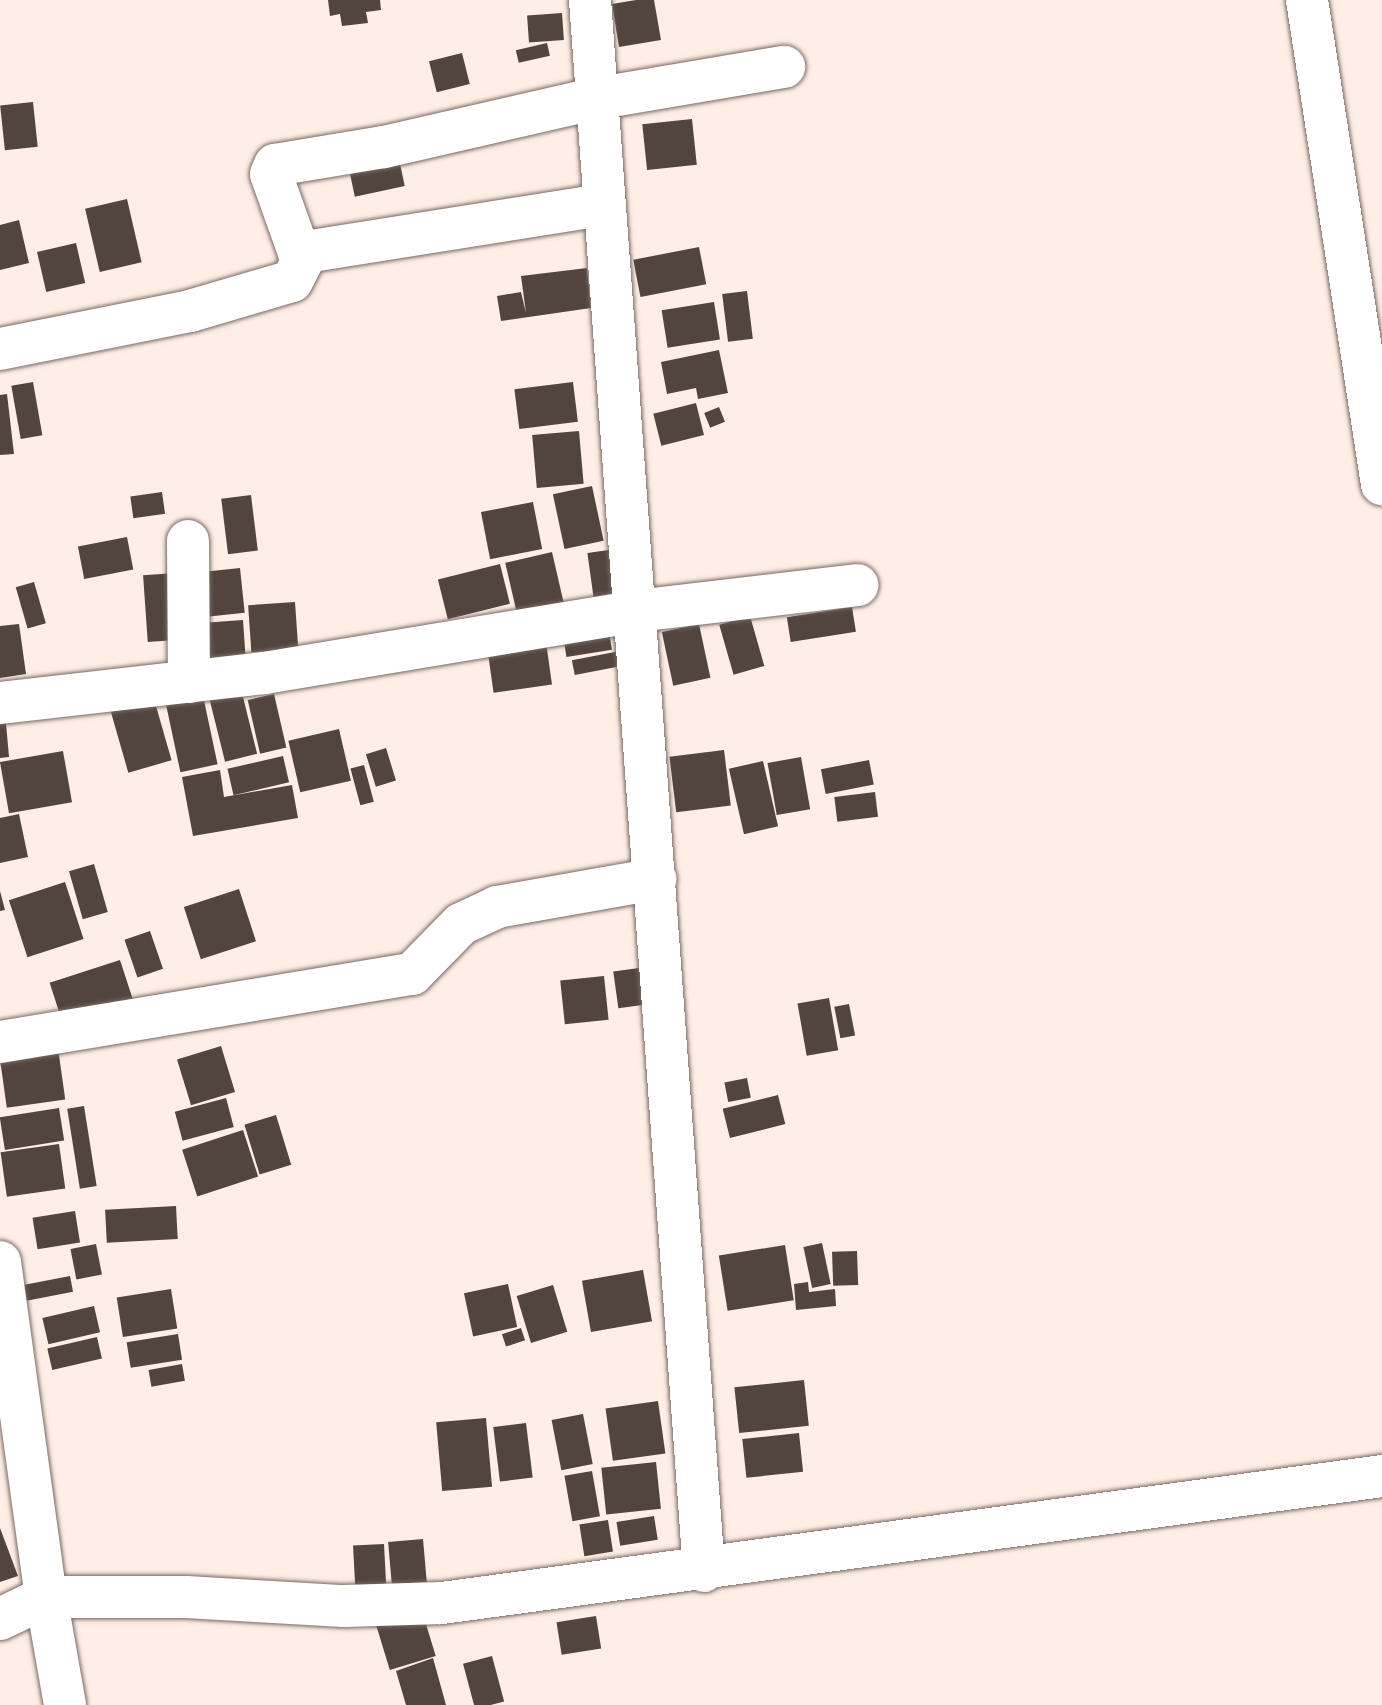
<!DOCTYPE html>
<html>
<head>
<meta charset="utf-8">
<style>
	body { margin:0 }
	#map { position:relative; width:1382px; height:1705px; overflow:hidden; background:#ffeee6; font-family:Jost,sans-serif }
	div>[style] { position:absolute }
	[style*='--x'] { left:calc(var(--x)*1px); top:calc(var(--y)*1px); width:calc(var(--w)*1px); rotate:calc(var(--a)*1deg) }
	.building>* { inset:0; background:#52453e; transform-origin:0 0 }
	.roads { filter:drop-shadow(0 0 2px #776962) drop-shadow(0 0 2px #776962) }
	.minor>* { height:42px; margin:-21px; padding:0 21px; transform-origin:21px; border-radius:21px; background:#fff }
	span { translate:-50% -50%; white-space:nowrap; text-align:center; line-height:1.15; -webkit-text-stroke:8px #fff; paint-order:stroke }
</style>
</head>
<body>
<div id="map">
	<div class="building">
		<div style="clip-path:polygon(328px 0,380px 0,381px 10px,366px 12px,368px 23px,342px 26px,340px 14px,330px 16px)"></div>
		<div style="clip-path:polygon(636px 0,654px 0,661px 40px,619px 47px,612px 4px)"></div>
		<div style="left:562px;top:13px;width:27px;height:35px;rotate:86deg"></div>
		<div style="left:547px;top:43px;width:13px;height:32px;rotate:77deg"></div>
		<div style="left:462px;top:53px;width:32px;height:34px;rotate:76deg"></div>
		<div style="left:33px;top:102px;width:45px;height:33px;rotate:84deg"></div>
		<div style="left:692px;top:119px;width:46px;height:50px;rotate:84deg"></div>
		<div style="left:396px;top:145px;width:42px;height:51px;rotate:78deg"></div>
		<div style="left:127px;top:199px;width:65px;height:43px;rotate:77deg"></div>
		<div style="clip-path:polygon(19px 220px,29px 263px,0 270px,0 225px)"></div>
		<div style="left:76px;top:243px;width:41px;height:40px;rotate:77deg"></div>
		<div style="left:699px;top:247px;width:38px;height:67px;rotate:79deg"></div>
		<div style="clip-path:polygon(587px 268px,591px 308px,501px 321px,497px 296px,521px 292px,526px 313px,521px 276px)"></div>
		<div style="left:747px;top:291px;width:48px;height:25px;rotate:83deg"></div>
		<div style="left:714px;top:302px;width:38px;height:53px;rotate:81deg"></div>
		<div style="clip-path:polygon(719px 350px,728px 393px,698px 399px,696px 388px,667px 394px,661px 362px)"></div>
		<div style="left:33px;top:382px;width:54px;height:22px;rotate:80deg"></div>
		<div style="left:573px;top:382px;width:40px;height:59px;rotate:83deg"></div>
		<div style="clip-path:polygon(7px 394px,14px 454px,0 455px,0 395px)"></div>
		<div style="left:696px;top:403px;width:33px;height:44px;rotate:76deg"></div>
		<div style="left:719px;top:407px;width:16px;height:16px;rotate:68deg"></div>
		<div style="left:579px;top:431px;width:53px;height:47px;rotate:85deg"></div>
		<div style="left:592px;top:486px;width:56px;height:40px;rotate:78deg"></div>
		<div style="left:162px;top:492px;width:22px;height:32px;rotate:82deg"></div>
		<div style="left:251px;top:495px;width:56px;height:30px;rotate:83deg"></div>
		<div style="left:533px;top:502px;width:48px;height:53px;rotate:79deg"></div>
		<div style="left:127px;top:537px;width:33px;height:50px;rotate:79deg"></div>
		<div style="left:623px;top:548px;width:50px;height:36px;rotate:82deg"></div>
		<div style="left:552px;top:552px;width:53px;height:48px;rotate:77deg"></div>
		<div style="left:500px;top:564px;width:41px;height:64px;rotate:76deg"></div>
		<div style="left:240px;top:568px;width:45px;height:50px;rotate:84deg"></div>
		<div style="left:175px;top:573px;width:67px;height:32px;rotate:86deg"></div>
		<div style="left:34px;top:582px;width:43px;height:19px;rotate:74deg"></div>
		<div style="left:295px;top:602px;width:47px;height:47px;rotate:86deg"></div>
		<div style="left:852px;top:607px;width:25px;height:66px;rotate:81deg"></div>
		<div style="left:750px;top:616px;width:52px;height:32px;rotate:74deg"></div>
		<div style="left:243px;top:620px;width:43px;height:52px;rotate:86deg"></div>
		<div style="clip-path:polygon(19px 624px,26px 674px,0 678px,0 626px)"></div>
		<div style="left:699px;top:624px;width:55px;height:38px;rotate:78deg"></div>
		<div style="left:608px;top:625px;width:25px;height:46px;rotate:81deg"></div>
		<div style="left:546px;top:642px;width:43px;height:59px;rotate:82deg"></div>
		<div style="left:620px;top:651px;width:15px;height:49px;rotate:79deg"></div>
		<div style="left:238px;top:677px;width:79px;height:33px;rotate:76deg"></div>
		<div style="left:202px;top:691px;width:75px;height:38px;rotate:78deg"></div>
		<div style="left:152px;top:692px;width:71px;height:45px;rotate:74deg"></div>
		<div style="left:274px;top:694px;width:55px;height:27px;rotate:77deg"></div>
		<div style="clip-path:polygon(0 712px,5px 712px,9px 757px,0 758px)"></div>
		<div style="left:339px;top:729px;width:53px;height:52px;rotate:77deg"></div>
		<div style="left:386px;top:748px;width:34px;height:21px;rotate:73deg"></div>
		<div style="left:724px;top:750px;width:56px;height:55px;rotate:83deg"></div>
		<div style="left:63px;top:751px;width:52px;height:64px;rotate:80deg"></div>
		<div style="left:283px;top:756px;width:27px;height:57px;rotate:77deg"></div>
		<div style="left:801px;top:757px;width:53px;height:34px;rotate:80deg"></div>
		<div style="left:869px;top:760px;width:25px;height:49px;rotate:79deg"></div>
		<div style="left:763px;top:761px;width:67px;height:35px;rotate:77deg"></div>
		<div style="left:364px;top:765px;width:38px;height:14px;rotate:75deg"></div>
		<div style="clip-path:polygon(220px 770px,224px 797px,292px 785px,298px 818px,193px 836px,182px 777px)"></div>
		<div style="left:875px;top:792px;width:25px;height:41px;rotate:83deg"></div>
		<div style="clip-path:polygon(19px 814px,28px 857px,0 863px,0 818px)"></div>
		<div style="left:94px;top:864px;width:50px;height:26px;rotate:74deg"></div>
		<div style="left:65px;top:882px;width:60px;height:59px;rotate:72deg"></div>
		<div style="left:239px;top:889px;width:55px;height:58px;rotate:72deg"></div>
		<div style="clip-path:polygon(0 891px,5px 910px,0 911px)"></div>
		<div style="left:150px;top:931px;width:40px;height:27px;rotate:71deg"></div>
		<div style="left:120px;top:960px;width:49px;height:74px;rotate:72deg"></div>
		<div style="left:639px;top:968px;width:37px;height:26px;rotate:82deg"></div>
		<div style="left:604px;top:976px;width:44px;height:44px;rotate:84deg"></div>
		<div style="left:829px;top:998px;width:53px;height:32px;rotate:80deg"></div>
		<div style="left:849px;top:1004px;width:32px;height:15px;rotate:79deg"></div>
		<div style="left:221px;top:1046px;width:48px;height:46px;rotate:73deg"></div>
		<div style="left:58px;top:1048px;width:52px;height:59px;rotate:82deg"></div>
		<div style="left:747px;top:1078px;width:20px;height:23px;rotate:79deg"></div>
		<div style="left:778px;top:1095px;width:30px;height:57px;rotate:76deg"></div>
		<div style="left:226px;top:1098px;width:30px;height:53px;rotate:75deg"></div>
		<div style="left:84px;top:1106px;width:81px;height:17px;rotate:81deg"></div>
		<div style="left:59px;top:1108px;width:33px;height:60px;rotate:81deg"></div>
		<div style="left:276px;top:1115px;width:52px;height:33px;rotate:73deg"></div>
		<div style="left:243px;top:1130px;width:49px;height:64px;rotate:72deg"></div>
		<div style="left:59px;top:1144px;width:45px;height:59px;rotate:82deg"></div>
		<div style="left:176px;top:1206px;width:33px;height:71px;rotate:87deg"></div>
		<div style="left:75px;top:1211px;width:32px;height:43px;rotate:81deg"></div>
		<div style="left:822px;top:1243px;width:42px;height:19px;rotate:78deg"></div>
		<div style="left:96px;top:1244px;width:31px;height:26px;rotate:79deg"></div>
		<div style="left:785px;top:1245px;width:56px;height:67px;rotate:81deg"></div>
		<div style="left:857px;top:1251px;width:34px;height:25px;rotate:88deg"></div>
		<div style="left:643px;top:1270px;width:52px;height:62px;rotate:80deg"></div>
		<div style="left:70px;top:1276px;width:16px;height:50px;rotate:79deg"></div>
		<div style="clip-path:polygon(808px 1282px,809px 1292px,835px 1289px,836px 1306px,796px 1310px,794px 1284px)"></div>
		<div style="left:508px;top:1284px;width:44px;height:45px;rotate:78deg"></div>
		<div style="left:553px;top:1285px;width:49px;height:38px;rotate:73deg"></div>
		<div style="left:171px;top:1289px;width:40px;height:55px;rotate:81deg"></div>
		<div style="left:94px;top:1306px;width:27px;height:53px;rotate:77deg"></div>
		<div style="left:521px;top:1328px;width:13px;height:20px;rotate:72deg"></div>
		<div style="left:178px;top:1334px;width:26px;height:52px;rotate:81deg"></div>
		<div style="left:97px;top:1337px;width:22px;height:51px;rotate:77deg"></div>
		<div style="left:182px;top:1364px;width:17px;height:34px;rotate:80deg"></div>
		<div style="left:804px;top:1380px;width:46px;height:70px;rotate:84deg"></div>
		<div style="left:658px;top:1401px;width:53px;height:53px;rotate:82deg"></div>
		<div style="left:583px;top:1414px;width:51px;height:32px;rotate:79deg"></div>
		<div style="left:486px;top:1418px;width:69px;height:50px;rotate:85deg"></div>
		<div style="left:526px;top:1423px;width:55px;height:33px;rotate:83deg"></div>
		<div style="left:799px;top:1433px;width:39px;height:57px;rotate:84deg"></div>
		<div style="left:656px;top:1462px;width:47px;height:55px;rotate:84deg"></div>
		<div style="left:592px;top:1471px;width:46px;height:28px;rotate:80deg"></div>
		<div style="left:654px;top:1516px;width:24px;height:38px;rotate:81deg"></div>
		<div style="left:608px;top:1520px;width:32px;height:29px;rotate:81deg"></div>
		<div style="clip-path:polygon(0 1528px,18px 1576px,0 1582px)"></div>
		<div style="left:423px;top:1539px;width:43px;height:35px;rotate:85deg"></div>
		<div style="left:384px;top:1544px;width:42px;height:31px;rotate:87deg"></div>
		<div style="left:422px;top:1611px;width:47px;height:48px;rotate:73deg"></div>
		<div style="left:596px;top:1616px;width:33px;height:40px;rotate:81deg"></div>
		<div style="left:492px;top:1656px;width:47px;height:30px;rotate:75deg"></div>
		<div style="clip-path:polygon(433px 1658px,446px 1705px,406px 1705px,396px 1671px)"></div>
	</div>
	<div class="roads">
		<div class="minor">
			<div style="--x:590;--y:0;--w:1575;--a:85.85"></div>
			<div style="--x:1307;--y:0;--w:490;--a:81.2"></div>
			<div style="--x:299;--y:253;--w:308;--a:-9"></div>
			<div style="--x:0;--y:349;--w:194;--a:-11.3"></div>
			<div style="--x:190;--y:311;--w:106;--a:-16.4"></div>
			<div style="--x:292;--y:281;--w:22;--a:-63"></div>
			<div style="--x:302;--y:261;--w:92;--a:-109.6"></div>
			<div style="--x:271;--y:174;--w:10;--a:-66"></div>
			<div style="--x:275;--y:165;--w:110;--a:-9.4"></div>
			<div style="--x:384;--y:147;--w:215;--a:-12.9"></div>
			<div style="--x:594;--y:99;--w:193;--a:-9.6"></div>
			<div style="--x:188;--y:541;--w:141;--a:89.6"></div>
			<div style="--x:0;--y:703;--w:266;--a:-6.5"></div>
			<div style="--x:264;--y:673;--w:378;--a:-9.4"></div>
			<div style="--x:637;--y:611;--w:222;--a:-6.7"></div>
			<div style="--x:0;--y:1042;--w:418;--a:-9.4"></div>
			<div style="--x:412;--y:974;--w:70;--a:-45.6"></div>
			<div style="--x:461;--y:924;--w:40;--a:-25"></div>
			<div style="--x:497;--y:907;--w:161;--a:-10"></div>
			<div style="--x:0;--y:1262;--w:338;--a:82.2"></div>
			<div style="--x:46;--y:1597;--w:140;--a:0"></div>
			<div style="--x:186;--y:1597;--w:158;--a:3.3"></div>
			<div style="--x:344;--y:1606;--w:98;--a:-1.8"></div>
			<div style="--x:442;--y:1603;--w:949;--a:-7.69"></div>
			<div style="--x:0;--y:1619;--w:51;--a:-25.6"></div>
			<div style="--x:46;--y:1597;--w:110;--a:80"></div>
		</div>
	</div>
</div>
</body>
</html>
